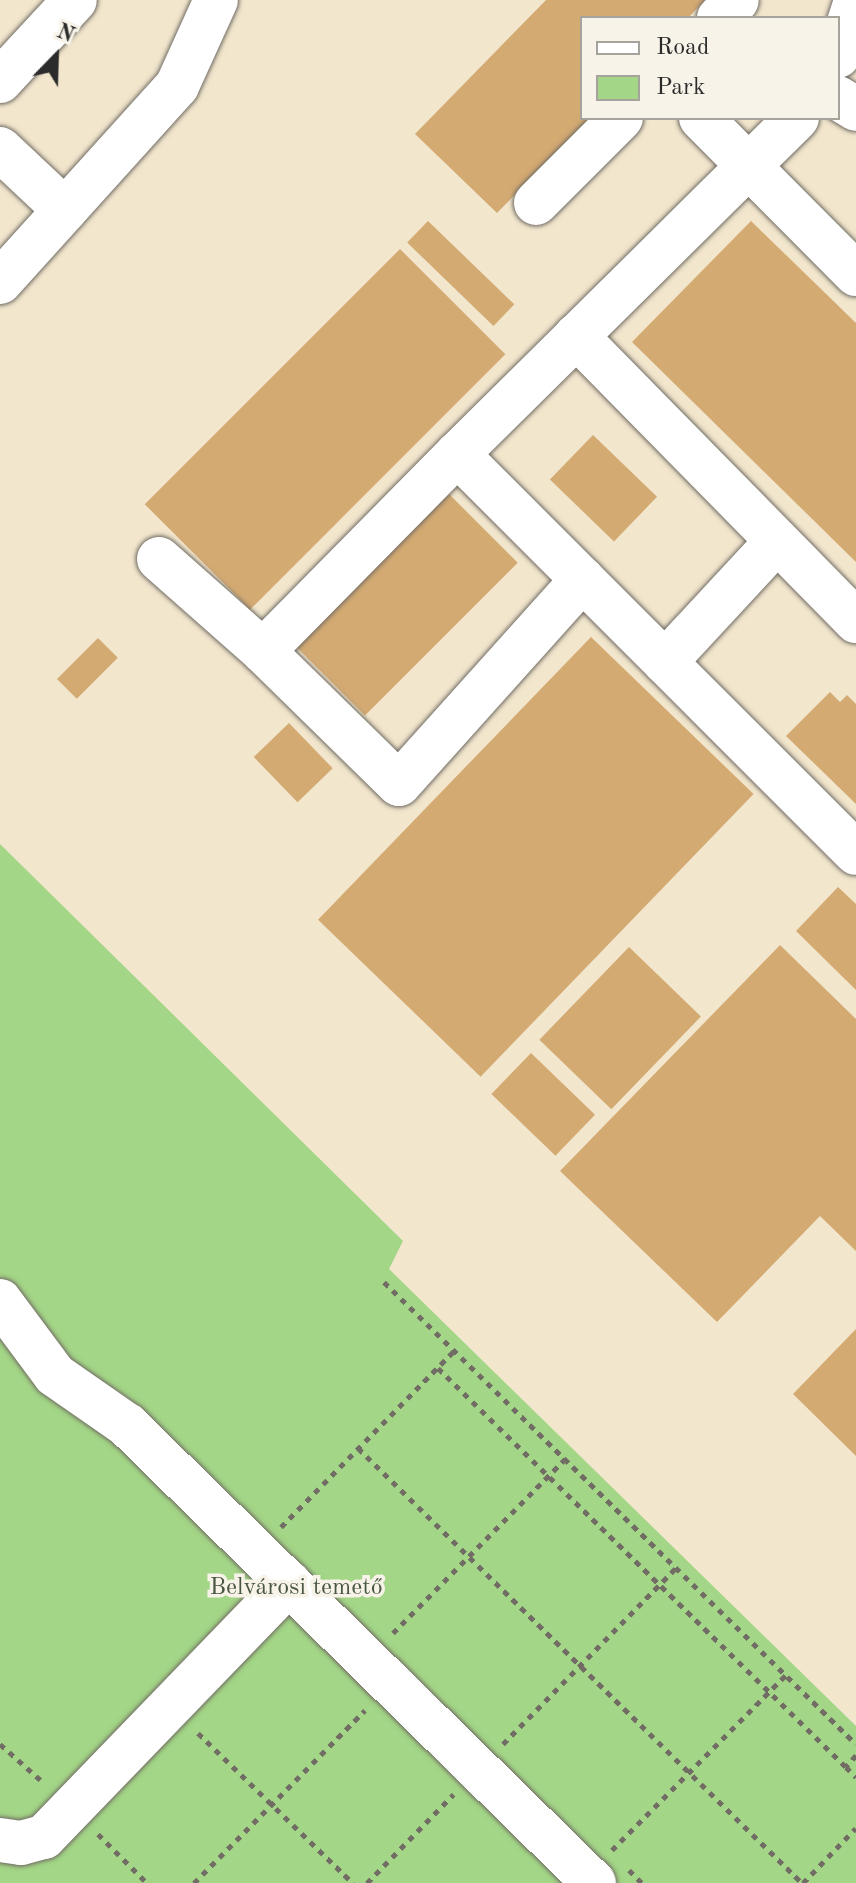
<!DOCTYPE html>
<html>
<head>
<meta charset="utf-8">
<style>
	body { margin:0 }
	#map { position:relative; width:856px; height:1883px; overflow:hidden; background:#f2e6cd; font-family:"Old Standard TT",serif }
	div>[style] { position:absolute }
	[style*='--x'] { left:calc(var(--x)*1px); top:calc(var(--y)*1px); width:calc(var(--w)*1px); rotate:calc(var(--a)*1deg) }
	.green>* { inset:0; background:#a3d686 }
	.building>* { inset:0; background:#d4aa73; transform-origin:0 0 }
	.path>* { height:5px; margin-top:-2.5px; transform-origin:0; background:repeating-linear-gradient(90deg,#716c64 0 6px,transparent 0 12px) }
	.roads { filter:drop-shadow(0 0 2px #716c64) drop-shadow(0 0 2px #716c64) }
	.minor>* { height:44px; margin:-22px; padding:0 22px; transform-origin:22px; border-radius:22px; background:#fff }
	span { translate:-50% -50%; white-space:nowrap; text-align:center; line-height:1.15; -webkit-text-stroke:7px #f7f3e8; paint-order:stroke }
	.park-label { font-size:24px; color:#495642 }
	.legend { position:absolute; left:580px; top:16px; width:260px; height:104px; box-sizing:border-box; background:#f7f3e8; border:2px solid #a5a39c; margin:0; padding:10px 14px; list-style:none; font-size:24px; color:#2b2b2b }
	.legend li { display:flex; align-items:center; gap:16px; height:40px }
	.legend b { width:40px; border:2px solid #a5a39c }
	.north { position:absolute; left:16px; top:16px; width:80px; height:80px; -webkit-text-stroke:6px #f7f3e8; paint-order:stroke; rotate:23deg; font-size:22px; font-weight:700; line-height:32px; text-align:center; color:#2b2b2b }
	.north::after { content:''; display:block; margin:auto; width:28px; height:36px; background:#2b2b2b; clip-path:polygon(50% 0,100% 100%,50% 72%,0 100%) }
</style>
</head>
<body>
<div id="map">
	<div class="green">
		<div style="clip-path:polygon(0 844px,403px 1241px,389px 1269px,856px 1726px,856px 1883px,0 1883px)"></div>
	</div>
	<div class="building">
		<div style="clip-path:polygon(546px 0,705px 0,688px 18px,582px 18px,582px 118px,590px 118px,497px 213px,415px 134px)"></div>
		<div style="left:428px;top:221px;width:120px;height:30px;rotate:44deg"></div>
		<div style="clip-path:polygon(751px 221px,856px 323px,856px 562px,632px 342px)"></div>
		<div style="left:400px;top:249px;width:149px;height:361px;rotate:45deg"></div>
		<div style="left:593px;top:435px;width:89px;height:62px;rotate:44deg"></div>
		<div style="left:447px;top:492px;width:100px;height:216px;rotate:45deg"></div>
		<div style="left:591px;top:637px;width:226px;height:393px;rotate:44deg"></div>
		<div style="left:98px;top:638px;width:28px;height:58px;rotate:45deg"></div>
		<div style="clip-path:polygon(830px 692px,840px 702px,847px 695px,856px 704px,856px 804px,786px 736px)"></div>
		<div style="left:289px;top:723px;width:63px;height:49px;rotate:46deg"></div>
		<div style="clip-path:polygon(838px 887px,856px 904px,856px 990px,796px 931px)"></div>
		<div style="clip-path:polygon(780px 945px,856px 1019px,856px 1251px,820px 1216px,717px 1322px,560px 1171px)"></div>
		<div style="left:629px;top:947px;width:100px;height:129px;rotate:44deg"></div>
		<div style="left:531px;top:1053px;width:89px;height:57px;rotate:44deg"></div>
		<div style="clip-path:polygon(856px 1329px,856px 1456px,793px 1394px)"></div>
	</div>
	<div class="path">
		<div style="--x:384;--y:1282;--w:660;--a:44.39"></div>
		<div style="--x:438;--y:1368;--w:571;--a:44.36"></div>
		<div style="--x:358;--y:1448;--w:622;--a:44.41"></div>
		<div style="--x:281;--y:1527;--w:247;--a:-45.5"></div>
		<div style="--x:393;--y:1633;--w:245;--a:-45.3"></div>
		<div style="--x:198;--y:1733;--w:216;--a:44.1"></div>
		<div style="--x:0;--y:1744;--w:59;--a:41.6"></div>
		<div style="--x:503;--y:1744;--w:247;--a:-45.5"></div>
		<div style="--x:856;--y:1755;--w:16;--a:130"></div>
		<div style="--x:846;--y:1767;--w:14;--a:45"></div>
		<div style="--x:98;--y:1834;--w:69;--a:45"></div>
		<div style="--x:612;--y:1850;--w:247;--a:-45.2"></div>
		<div style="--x:629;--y:1870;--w:18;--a:45"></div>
		<div style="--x:194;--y:1883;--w:243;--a:-45.3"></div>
		<div style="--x:367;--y:1883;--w:124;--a:-45.7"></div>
		<div style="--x:803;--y:1883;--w:76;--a:-46.1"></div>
	</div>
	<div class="roads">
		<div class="minor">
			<div style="--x:719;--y:18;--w:25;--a:-45"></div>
			<div style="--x:838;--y:56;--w:58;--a:-71.9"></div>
			<div style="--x:0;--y:81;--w:110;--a:-47.2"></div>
			<div style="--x:838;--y:98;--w:21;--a:31"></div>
			<div style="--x:701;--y:118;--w:220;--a:45.2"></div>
			<div style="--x:797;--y:118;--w:478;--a:135.3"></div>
			<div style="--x:457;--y:454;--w:564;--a:45"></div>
			<div style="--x:0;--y:149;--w:89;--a:43.2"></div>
			<div style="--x:65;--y:210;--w:167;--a:-47.9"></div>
			<div style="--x:177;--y:86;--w:94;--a:-65.6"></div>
			<div style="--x:536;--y:203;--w:120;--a:-45"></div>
			<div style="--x:0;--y:282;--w:97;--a:-47.9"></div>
			<div style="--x:576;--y:336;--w:400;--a:45.5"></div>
			<div style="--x:159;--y:559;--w:139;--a:41.5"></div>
			<div style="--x:263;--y:651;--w:276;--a:-45.4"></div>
			<div style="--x:263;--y:651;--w:190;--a:44.4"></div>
			<div style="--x:399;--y:784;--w:275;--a:-48.1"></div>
			<div style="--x:665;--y:662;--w:165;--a:-47.2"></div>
			<div style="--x:0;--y:1301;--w:92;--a:53.4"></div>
			<div style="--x:55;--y:1375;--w:88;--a:34.8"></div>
			<div style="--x:127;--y:1425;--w:654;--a:44.44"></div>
			<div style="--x:0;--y:1840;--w:21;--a:8"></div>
			<div style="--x:21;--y:1843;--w:24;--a:-15"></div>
			<div style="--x:44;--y:1837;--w:353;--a:-46"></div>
		</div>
	</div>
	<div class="park-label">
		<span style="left:296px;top:1589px">Belvárosi temető</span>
	</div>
	<ul class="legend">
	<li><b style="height:10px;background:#fff"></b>Road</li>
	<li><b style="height:22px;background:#a3d686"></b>Park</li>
	</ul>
	<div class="north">N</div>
</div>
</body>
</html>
